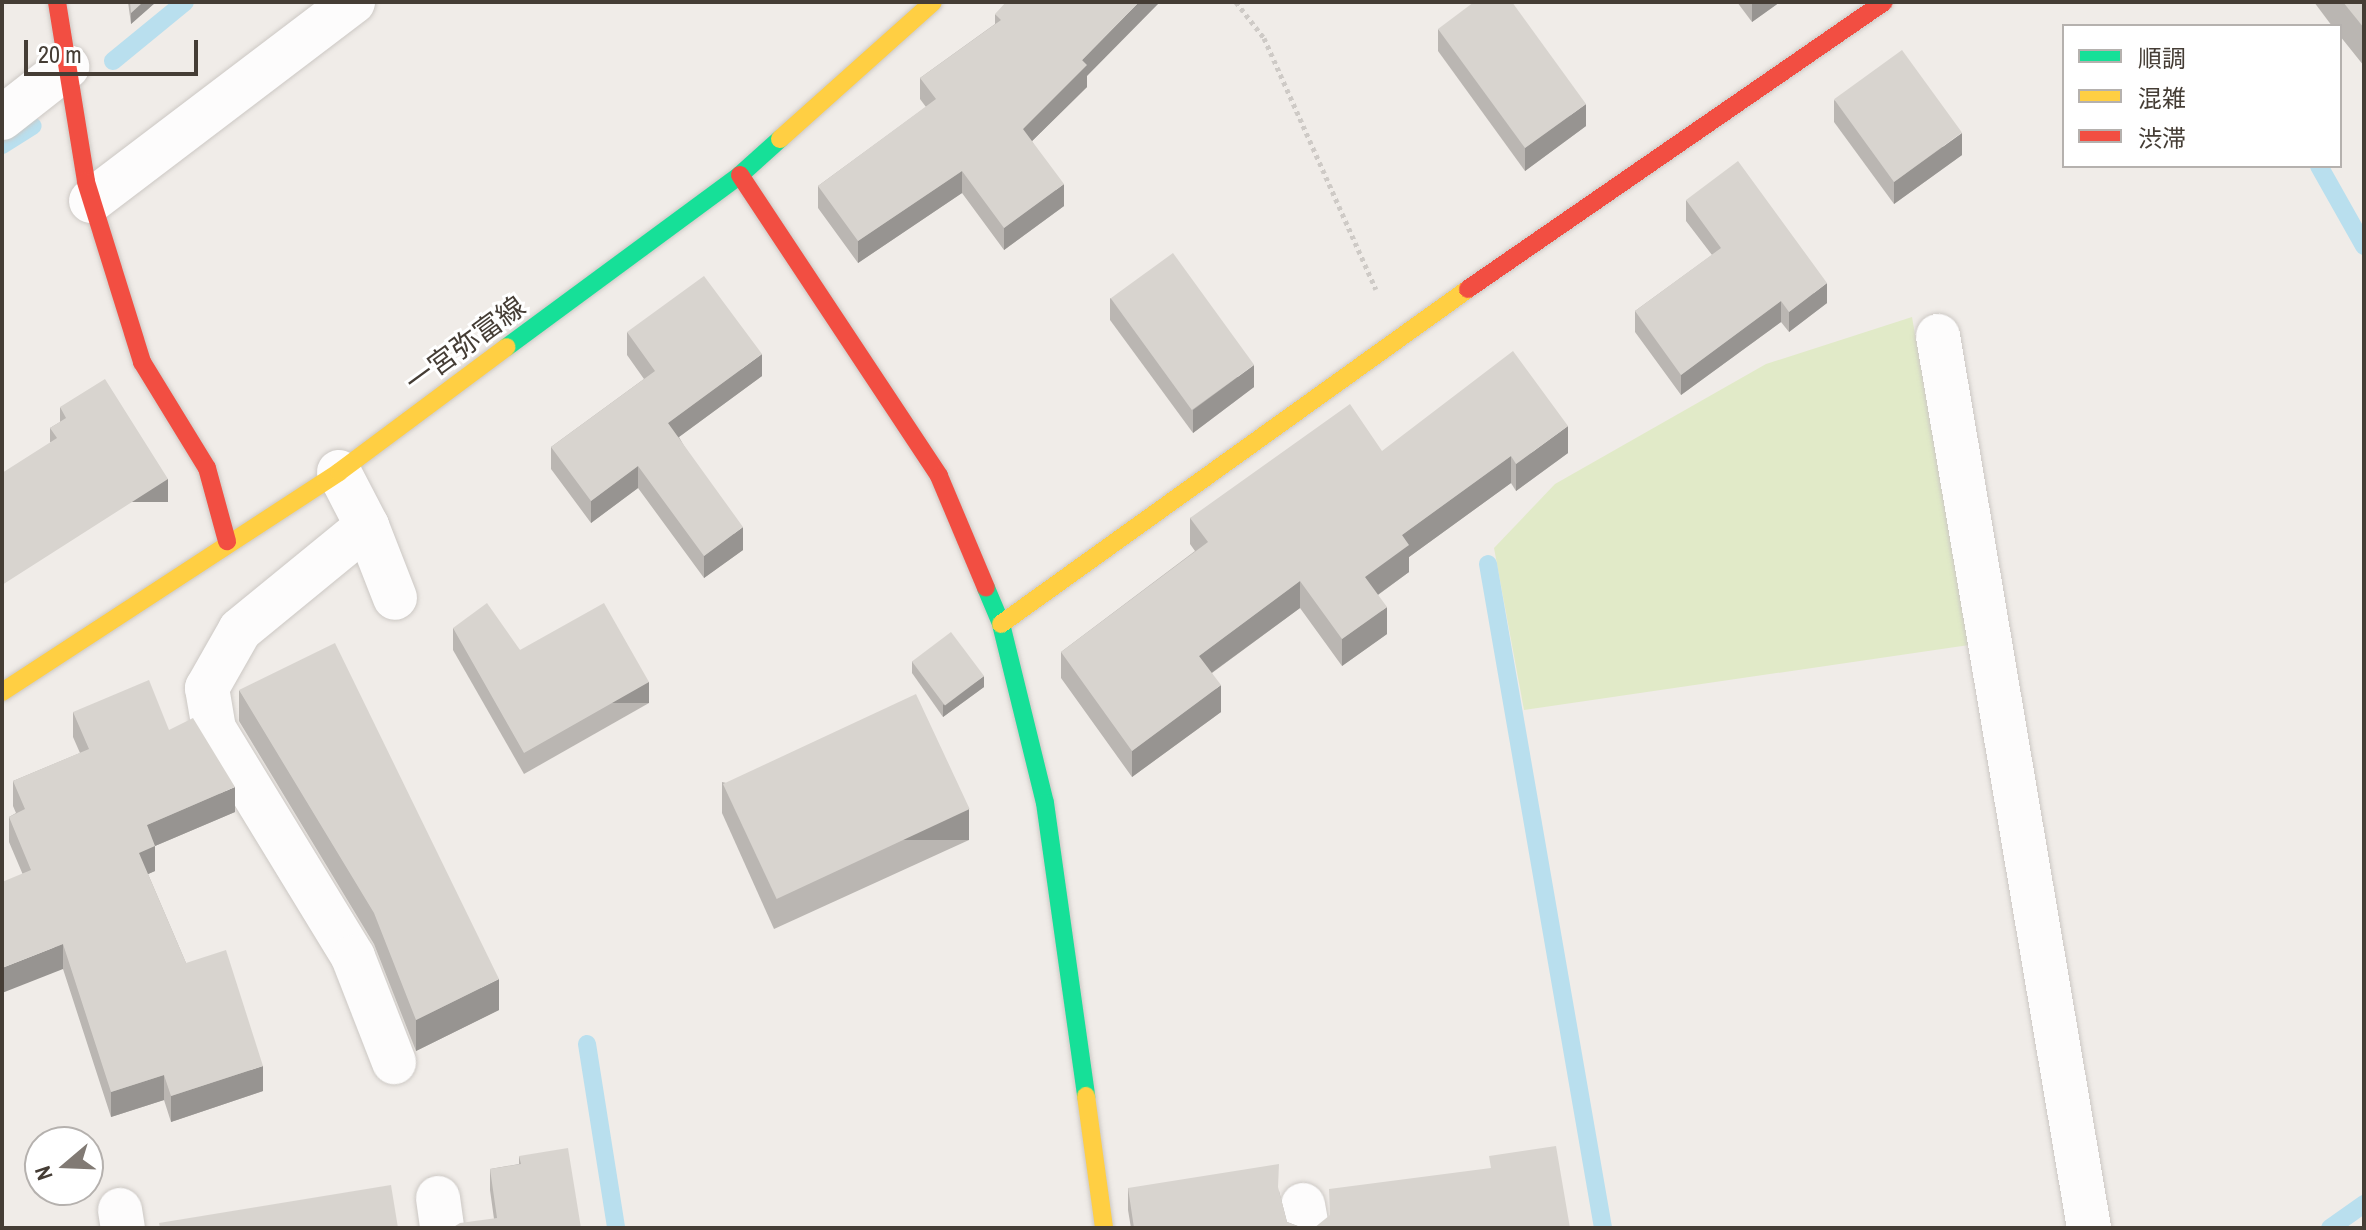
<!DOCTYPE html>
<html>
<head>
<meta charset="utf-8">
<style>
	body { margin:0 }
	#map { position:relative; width:2366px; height:1230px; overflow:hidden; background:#f0ece8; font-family:"Archivo Narrow","Noto Sans JP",sans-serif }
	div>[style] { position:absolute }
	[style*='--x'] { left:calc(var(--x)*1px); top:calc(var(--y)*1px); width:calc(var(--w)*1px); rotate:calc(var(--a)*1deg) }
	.green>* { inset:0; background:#e1eac8 }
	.stream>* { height:18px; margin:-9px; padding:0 9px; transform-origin:9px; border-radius:9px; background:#b9dfee }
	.path>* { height:5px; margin-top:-2.5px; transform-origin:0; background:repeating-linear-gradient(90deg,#cecac6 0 4px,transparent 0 8px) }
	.roads { filter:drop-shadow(0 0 2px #ccc8c4) drop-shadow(0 0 2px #ccc8c4) }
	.street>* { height:44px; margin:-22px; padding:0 22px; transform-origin:22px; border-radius:22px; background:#fdfcfc }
	.fast>* { height:18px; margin:-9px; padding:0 9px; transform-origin:9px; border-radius:9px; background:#16e098 }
	.slow>* { height:18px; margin:-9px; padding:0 9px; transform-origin:9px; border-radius:9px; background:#ffcf43 }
	.jam>* { height:18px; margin:-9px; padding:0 9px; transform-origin:9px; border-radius:9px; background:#f24e42 }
	.wall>* { inset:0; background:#bab6b2 }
	.shaded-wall>* { inset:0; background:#979491; transform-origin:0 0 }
	.building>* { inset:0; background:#d8d4cf; transform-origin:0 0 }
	span { translate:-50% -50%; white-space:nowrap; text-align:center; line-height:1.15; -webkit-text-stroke:6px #fff; paint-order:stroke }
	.street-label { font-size:28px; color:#453d35 }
	.frame { position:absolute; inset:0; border:4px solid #453d35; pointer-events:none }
	.legend { position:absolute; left:2062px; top:24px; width:280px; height:144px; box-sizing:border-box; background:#fff; border:2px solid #b5b1ae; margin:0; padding:10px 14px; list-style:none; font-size:24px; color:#453d35 }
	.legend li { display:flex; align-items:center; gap:16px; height:40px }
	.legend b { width:40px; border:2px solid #b5b1ae }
	.north { position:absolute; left:24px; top:1126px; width:80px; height:80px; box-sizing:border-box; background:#fff; border:2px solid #b5b1ae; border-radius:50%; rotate:251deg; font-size:22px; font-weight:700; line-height:32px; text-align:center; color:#453d35 }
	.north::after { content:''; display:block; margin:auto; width:28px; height:36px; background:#817a74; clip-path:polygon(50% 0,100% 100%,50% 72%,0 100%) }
	.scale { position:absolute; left:24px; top:40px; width:174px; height:36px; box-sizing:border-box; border:4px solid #453d35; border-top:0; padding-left:10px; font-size:24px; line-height:28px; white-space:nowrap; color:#453d35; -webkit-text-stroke:6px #fff; paint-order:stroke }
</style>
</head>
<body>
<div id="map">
	<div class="green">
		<div style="clip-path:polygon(1912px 317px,1969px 645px,1524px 710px,1494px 548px,1555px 484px,1766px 364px)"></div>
	</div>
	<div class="stream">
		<div style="--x:113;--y:61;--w:93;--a:-39.3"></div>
		<div style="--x:2;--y:145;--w:36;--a:-32"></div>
		<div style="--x:2319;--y:166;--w:92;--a:60.6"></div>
		<div style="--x:1488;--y:564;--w:674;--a:80.17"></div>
		<div style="--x:587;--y:1044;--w:186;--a:81"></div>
		<div style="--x:2330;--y:1228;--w:42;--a:-35.2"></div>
	</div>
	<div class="path">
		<div style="--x:1236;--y:2;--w:46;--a:52.1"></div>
		<div style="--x:1264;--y:38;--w:275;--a:66"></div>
	</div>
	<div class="roads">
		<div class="street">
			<div style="--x:2;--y:118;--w:83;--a:-38.1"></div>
			<div style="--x:91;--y:201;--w:329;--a:-37.2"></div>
			<div style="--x:1938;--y:336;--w:905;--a:80.39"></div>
			<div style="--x:339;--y:472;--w:61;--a:62.6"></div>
			<div style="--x:367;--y:526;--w:164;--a:140.7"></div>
			<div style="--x:240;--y:630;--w:67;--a:119.6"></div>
			<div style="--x:207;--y:688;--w:42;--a:80.3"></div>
			<div style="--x:214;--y:729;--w:267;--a:58.6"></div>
			<div style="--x:353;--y:957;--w:113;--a:68.7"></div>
			<div style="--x:367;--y:526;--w:77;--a:68.7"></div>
			<div style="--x:438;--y:1198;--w:30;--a:82"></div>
			<div style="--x:1303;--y:1205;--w:23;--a:80"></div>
			<div style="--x:120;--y:1210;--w:18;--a:81"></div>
		</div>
		<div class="fast">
			<div style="--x:507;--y:347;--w:290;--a:-36.4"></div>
			<div style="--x:740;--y:175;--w:54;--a:-42"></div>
			<div style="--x:986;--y:588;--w:39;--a:67"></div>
			<div style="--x:1001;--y:624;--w:184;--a:76.2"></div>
			<div style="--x:1045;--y:803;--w:296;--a:82"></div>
		</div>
		<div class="slow">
			<div style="--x:780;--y:139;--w:205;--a:-41.8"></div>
			<div style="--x:1001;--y:624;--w:575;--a:-35.65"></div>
			<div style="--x:2;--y:692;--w:402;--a:-33.1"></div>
			<div style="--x:339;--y:472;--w:209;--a:-36.7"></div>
			<div style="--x:1086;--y:1096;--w:133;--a:82.2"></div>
		</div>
		<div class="jam">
			<div style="--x:57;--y:2;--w:182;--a:80.8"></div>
			<div style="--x:86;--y:182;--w:189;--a:72.7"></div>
			<div style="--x:142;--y:362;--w:124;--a:58.5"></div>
			<div style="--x:207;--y:468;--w:76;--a:74.7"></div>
			<div style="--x:740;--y:175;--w:361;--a:56.5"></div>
			<div style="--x:939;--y:476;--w:121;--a:67.2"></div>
			<div style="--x:1468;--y:289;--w:505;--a:-34.6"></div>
		</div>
	</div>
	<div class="wall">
		<div style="clip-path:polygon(128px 2px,156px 2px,131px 24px)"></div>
		<div style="clip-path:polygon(1737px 2px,1780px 2px,1752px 22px)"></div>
		<div style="clip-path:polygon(2314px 2px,2364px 2px,2364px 66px,2340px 36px,2340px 26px,2332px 26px)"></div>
		<div style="clip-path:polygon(995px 14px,1087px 76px,1087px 87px,1032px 141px,1064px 206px,1004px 250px,962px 193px,858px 263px,818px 208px,818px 186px,926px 107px,920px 99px,920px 78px,995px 24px)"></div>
		<div style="clip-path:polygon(1438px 29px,1586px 126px,1525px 171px,1438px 51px)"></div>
		<div style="clip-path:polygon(1834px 100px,1962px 155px,1894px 204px,1834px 122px)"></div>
		<div style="clip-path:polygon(1686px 200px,1827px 303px,1789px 332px,1781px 322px,1681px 395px,1635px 332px,1635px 311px,1712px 255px,1686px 221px)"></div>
		<div style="clip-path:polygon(1110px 298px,1254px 387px,1193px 433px,1110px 320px)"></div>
		<div style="clip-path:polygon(627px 332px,762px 376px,679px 437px,743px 550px,704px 578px,638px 488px,591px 523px,551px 469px,551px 447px,644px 379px,627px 355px)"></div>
		<div style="clip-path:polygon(60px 407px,168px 502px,50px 442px,50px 428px,60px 422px)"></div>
		<div style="clip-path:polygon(1382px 451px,1568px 453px,1516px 491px,1511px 483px,1409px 557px,1409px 572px,1378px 595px,1387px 634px,1342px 666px,1300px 608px,1212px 673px,1221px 712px,1132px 777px,1061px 678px,1061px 652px,1195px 551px,1190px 544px,1190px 518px)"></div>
		<div style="clip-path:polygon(453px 628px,520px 650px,649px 703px,524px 774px,453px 650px)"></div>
		<div style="clip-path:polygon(912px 661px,984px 687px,943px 717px,912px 673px)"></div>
		<div style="clip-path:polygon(239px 690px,499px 1010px,416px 1051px,374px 944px,239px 721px)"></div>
		<div style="clip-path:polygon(73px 712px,169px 730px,235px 812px,155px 846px,155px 871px,148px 874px,186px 963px,263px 1091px,171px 1122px,164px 1100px,111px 1117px,63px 969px,9px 842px,9px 817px,16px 813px,13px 806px,13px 781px,80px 753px,73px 737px)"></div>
		<div style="clip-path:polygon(722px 782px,969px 840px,774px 929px,722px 813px)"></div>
		<div style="clip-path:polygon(519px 1156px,581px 1228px,494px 1219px,490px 1190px,490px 1169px,519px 1164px)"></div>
		<div style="clip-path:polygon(1128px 1188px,1279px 1191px,1287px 1222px,1303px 1228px,1131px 1228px,1128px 1210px)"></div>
	</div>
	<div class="shaded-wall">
		<div style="clip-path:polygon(143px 2px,156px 2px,131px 24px,131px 13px)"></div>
		<div style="clip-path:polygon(1139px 2px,1160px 2px,1087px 76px,1087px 87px,1023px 150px,1023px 129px,1082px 60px)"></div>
		<div style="clip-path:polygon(1752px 2px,1780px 2px,1752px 22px)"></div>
		<div style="clip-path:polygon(1586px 104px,1586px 126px,1525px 171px,1525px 148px)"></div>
		<div style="clip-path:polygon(1962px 133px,1962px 155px,1894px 204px,1894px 182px)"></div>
		<div style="clip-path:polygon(962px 171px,962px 193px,858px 263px,858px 241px)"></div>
		<div style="clip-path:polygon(1064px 184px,1064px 206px,1004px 250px,1004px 228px)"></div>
		<div style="clip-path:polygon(1827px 283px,1827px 303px,1789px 332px,1789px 312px)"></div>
		<div style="clip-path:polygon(1781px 301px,1781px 322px,1681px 395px,1681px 375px)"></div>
		<div style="clip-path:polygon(762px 354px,762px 376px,668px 445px,668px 423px)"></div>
		<div style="clip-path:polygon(1254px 365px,1254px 387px,1193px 433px,1193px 410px)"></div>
		<div style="clip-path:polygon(1568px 426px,1568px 453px,1516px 491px,1516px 464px)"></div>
		<div style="clip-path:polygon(1511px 456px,1511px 483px,1409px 557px,1409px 572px,1365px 604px,1365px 577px,1402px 535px)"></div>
		<div style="clip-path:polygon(638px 466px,638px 488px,591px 523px,591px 501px)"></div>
		<div style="left:168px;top:479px;width:23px;height:197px;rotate:90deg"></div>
		<div style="clip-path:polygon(743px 527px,743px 550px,704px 578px,704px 556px)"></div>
		<div style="clip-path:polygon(1300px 581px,1300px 608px,1199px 682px,1199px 656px)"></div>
		<div style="clip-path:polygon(1387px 607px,1387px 634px,1342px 666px,1342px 639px)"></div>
		<div style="clip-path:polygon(984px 676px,984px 687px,943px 717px,943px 705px)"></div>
		<div style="left:649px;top:682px;width:21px;height:144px;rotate:90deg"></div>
		<div style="clip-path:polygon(1221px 685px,1221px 712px,1132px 777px,1132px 751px)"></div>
		<div style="clip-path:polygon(235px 787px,235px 812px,155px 846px,155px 871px,139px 878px,139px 853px,147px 825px)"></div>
		<div style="left:969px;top:809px;width:31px;height:214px;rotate:90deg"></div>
		<div style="clip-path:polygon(63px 944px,63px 969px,2px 993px,2px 968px)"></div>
		<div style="clip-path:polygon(499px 979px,499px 1010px,416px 1051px,416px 1020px)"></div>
		<div style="clip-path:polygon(263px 1066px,263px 1091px,171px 1122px,171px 1096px)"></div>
		<div style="clip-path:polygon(164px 1075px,164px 1100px,111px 1117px,111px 1092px)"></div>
	</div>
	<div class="building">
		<div style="clip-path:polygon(130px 2px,143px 2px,131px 13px)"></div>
		<div style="clip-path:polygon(1006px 2px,1139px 2px,1082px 60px,1087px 65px,1023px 129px,1064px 184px,1004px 228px,962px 171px,858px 241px,818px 186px,936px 99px,920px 78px,1001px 20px,995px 14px)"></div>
		<div style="clip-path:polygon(1474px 2px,1512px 2px,1586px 104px,1525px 148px,1438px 29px)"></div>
		<div style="clip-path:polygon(2343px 2px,2364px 2px,2364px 28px)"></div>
		<div style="left:1902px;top:50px;width:102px;height:84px;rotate:54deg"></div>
		<div style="clip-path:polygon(1738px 161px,1827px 283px,1789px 312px,1781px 301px,1681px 375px,1635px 311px,1721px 248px,1686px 200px)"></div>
		<div style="left:1173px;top:253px;width:138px;height:77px;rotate:54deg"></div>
		<div style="clip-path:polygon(704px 276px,762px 354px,668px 423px,743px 527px,704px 556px,638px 466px,591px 501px,551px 447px,655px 371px,627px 332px)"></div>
		<div style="clip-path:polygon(1513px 351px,1568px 426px,1516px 464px,1511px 456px,1402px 535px,1409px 545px,1365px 577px,1387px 607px,1342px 639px,1300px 581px,1199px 656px,1221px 685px,1132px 751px,1061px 652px,1208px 542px,1190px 518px,1350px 404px,1382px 451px)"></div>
		<div style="clip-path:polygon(105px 379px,168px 479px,2px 585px,2px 473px,57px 438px,50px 428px,66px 418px,60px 407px)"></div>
		<div style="clip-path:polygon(487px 603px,520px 650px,604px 603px,649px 682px,524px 753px,453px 628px)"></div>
		<div style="left:951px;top:632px;width:55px;height:49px;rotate:53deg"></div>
		<div style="clip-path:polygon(335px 643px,499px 979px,416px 1020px,374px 913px,239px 690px)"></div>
		<div style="clip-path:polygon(149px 680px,169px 730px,193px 718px,235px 787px,147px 825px,155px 846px,139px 853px,186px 963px,226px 950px,263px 1066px,171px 1096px,164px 1075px,111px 1092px,63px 944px,2px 968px,2px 882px,31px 870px,9px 817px,25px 809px,13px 781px,89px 749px,73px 712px)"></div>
		<div style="left:916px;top:694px;width:127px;height:213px;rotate:65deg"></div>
		<div style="clip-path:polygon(1556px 1146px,1570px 1228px,1314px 1228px,1330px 1215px,1329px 1189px,1491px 1168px,1489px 1156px)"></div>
		<div style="clip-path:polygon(568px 1148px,581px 1228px,452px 1228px,460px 1223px,497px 1218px,490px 1169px,521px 1164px,519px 1156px)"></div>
		<div style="clip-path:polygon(1279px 1164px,1278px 1187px,1287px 1222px,1303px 1228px,1134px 1228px,1128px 1188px)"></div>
		<div style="clip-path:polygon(391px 1185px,398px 1228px,160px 1228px,159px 1223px)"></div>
	</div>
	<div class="street-label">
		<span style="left:465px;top:344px;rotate:-36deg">一宮弥富線</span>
	</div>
	<div class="frame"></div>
	<ul class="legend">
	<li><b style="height:10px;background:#16e098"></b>順調</li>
	<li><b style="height:10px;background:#ffcf43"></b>混雑</li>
	<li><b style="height:10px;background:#f24e42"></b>渋滞</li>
	</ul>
	<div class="north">N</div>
	<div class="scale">20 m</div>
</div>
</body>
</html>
